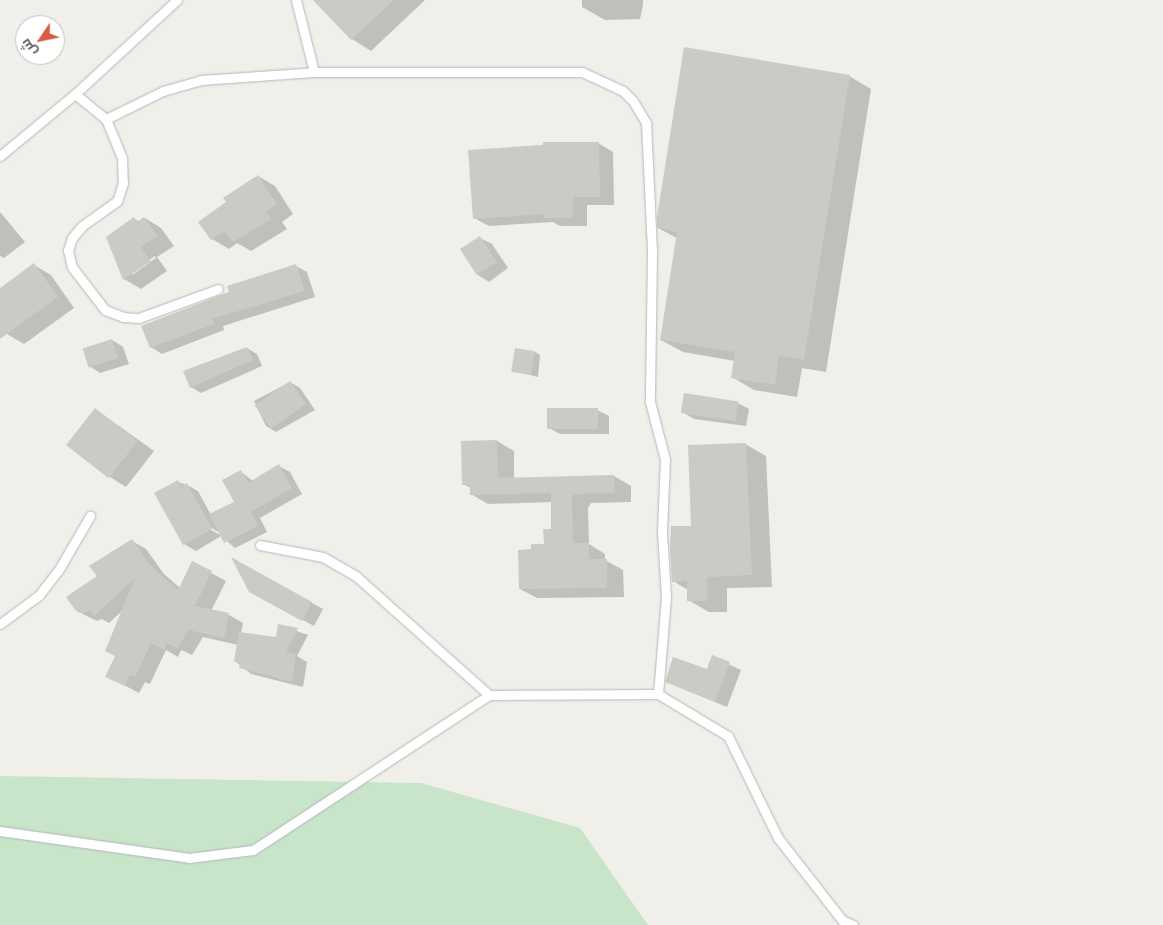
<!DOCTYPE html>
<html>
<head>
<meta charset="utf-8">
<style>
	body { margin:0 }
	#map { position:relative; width:1163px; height:925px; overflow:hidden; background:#f0efe9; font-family:Roboto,Cairo,sans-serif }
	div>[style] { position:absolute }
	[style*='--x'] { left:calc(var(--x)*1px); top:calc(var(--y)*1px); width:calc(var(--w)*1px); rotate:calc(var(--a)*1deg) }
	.green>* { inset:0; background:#c8e5c9 }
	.shadow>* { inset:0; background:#0003 }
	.building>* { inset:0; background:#cccac5; transform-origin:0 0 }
	.roads { filter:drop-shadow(0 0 1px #b5b7bb) drop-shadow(0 0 1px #b5b7bb) }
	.service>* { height:9px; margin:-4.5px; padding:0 4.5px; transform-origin:4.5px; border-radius:4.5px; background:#fff }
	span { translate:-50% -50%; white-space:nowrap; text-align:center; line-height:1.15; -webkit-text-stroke:4.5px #fff; paint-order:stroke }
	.north { position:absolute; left:15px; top:15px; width:50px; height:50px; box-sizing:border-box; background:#fff; border:1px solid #bfc0c2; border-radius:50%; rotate:236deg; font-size:14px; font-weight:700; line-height:20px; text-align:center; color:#606267 }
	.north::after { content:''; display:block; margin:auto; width:18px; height:22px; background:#db5843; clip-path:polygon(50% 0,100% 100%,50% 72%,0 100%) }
</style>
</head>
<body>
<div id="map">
	<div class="green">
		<div style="clip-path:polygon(0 776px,421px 783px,580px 828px,648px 925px,0 925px)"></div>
	</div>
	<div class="shadow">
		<div style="clip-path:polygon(325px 0,425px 0,371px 51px,352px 39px,319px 5px)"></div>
		<div style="clip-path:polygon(582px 0,643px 0,643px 5px,640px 19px,605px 20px,582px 7px)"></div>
		<div style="clip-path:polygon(849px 76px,871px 89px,826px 372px,802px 368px,797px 397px,754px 390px,732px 377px,735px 361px,683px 352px,661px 340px,677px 238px,658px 228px)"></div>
		<div style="clip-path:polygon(598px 143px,613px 152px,614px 205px,587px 205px,587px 226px,560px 226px,553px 222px,489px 226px,474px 218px,544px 147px)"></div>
		<div style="clip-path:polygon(258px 176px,275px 186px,293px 214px,282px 222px,287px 229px,251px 251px,237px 243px,229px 249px,212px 239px,228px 202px)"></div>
		<div style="clip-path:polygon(0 212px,25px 242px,4px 258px,0 256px)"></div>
		<div style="clip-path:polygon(evenodd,145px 218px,161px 228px,174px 246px,157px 257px,167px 271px,141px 289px,124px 279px,134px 219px,140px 222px,145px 218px,155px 256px,156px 258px,132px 275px,132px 272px,155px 256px)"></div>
		<div style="clip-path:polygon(480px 238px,492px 244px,508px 268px,489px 282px,478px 275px)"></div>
		<div style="clip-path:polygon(34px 265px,51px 275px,74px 308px,24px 344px,7px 334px,0 324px,0 289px)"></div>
		<div style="clip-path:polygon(296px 266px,307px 272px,315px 297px,223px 326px,224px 330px,162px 354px,151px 347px)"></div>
		<div style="clip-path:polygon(112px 340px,123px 347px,129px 364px,100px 373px,89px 366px)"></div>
		<div style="clip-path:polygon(247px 348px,257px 354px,262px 366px,201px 393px,191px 387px)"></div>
		<div style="clip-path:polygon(535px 352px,540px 355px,538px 377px,513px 371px)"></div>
		<div style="clip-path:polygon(290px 382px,300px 388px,315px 410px,276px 432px,266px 426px,254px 401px)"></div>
		<div style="clip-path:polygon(738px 403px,749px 409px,746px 426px,694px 419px,683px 412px)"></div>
		<div style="clip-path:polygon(95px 409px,154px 451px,126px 487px,110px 477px)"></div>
		<div style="clip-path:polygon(597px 410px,609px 416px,609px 434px,560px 434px,549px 428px)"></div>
		<div style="clip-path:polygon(497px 441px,514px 451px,514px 479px,614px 476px,631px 486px,631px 502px,591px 503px,588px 508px,589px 544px,605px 554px,605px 560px,623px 570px,624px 597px,537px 598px,520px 589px,533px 551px,545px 545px,552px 531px,552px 502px,488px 504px,471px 494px,471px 488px,463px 484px)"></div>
		<div style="clip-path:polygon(745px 444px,766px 456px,772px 587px,727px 588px,727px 612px,709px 612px,688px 600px,688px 590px,673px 581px)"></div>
		<div style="clip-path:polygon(evenodd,279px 466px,290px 472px,302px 494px,260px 518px,267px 532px,235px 548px,221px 536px,196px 551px,184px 544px,156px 494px,178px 482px,187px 485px,198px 491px,211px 515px,235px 502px,241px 472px,253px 481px,279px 466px,207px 525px,220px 533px,220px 535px,206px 527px,207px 525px)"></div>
		<div style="clip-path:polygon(132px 541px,146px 549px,164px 574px,180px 588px,192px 563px,226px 581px,211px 611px,229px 615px,243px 623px,241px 634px,278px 639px,279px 625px,308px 635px,297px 656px,307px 662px,303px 687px,251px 674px,235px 661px,238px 645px,203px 637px,192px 655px,181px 650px,178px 657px,166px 650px,150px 684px,145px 682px,139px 693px,107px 676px,116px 656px,123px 610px,109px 623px,102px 619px,97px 621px,77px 611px,99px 577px)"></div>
		<div style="clip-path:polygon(234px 560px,323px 609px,314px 626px,262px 598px)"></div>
		<div style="clip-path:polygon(713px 657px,741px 670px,727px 707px,667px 682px,708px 671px)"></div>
	</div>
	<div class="building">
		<div style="clip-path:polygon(313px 0,394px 0,351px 40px)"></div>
		<div style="clip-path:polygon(684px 47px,850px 75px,804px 360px,779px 356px,775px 385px,731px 378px,735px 352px,660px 340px,677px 232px,657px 228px,657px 217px)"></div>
		<div style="clip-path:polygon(543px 142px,599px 142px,600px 197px,573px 197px,573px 218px,544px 218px,544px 214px,473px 219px,468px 150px,543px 145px)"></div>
		<div style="clip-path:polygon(258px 175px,277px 204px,266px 212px,271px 219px,233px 242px,224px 231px,211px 240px,198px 222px,226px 202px,223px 198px)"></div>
		<div style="clip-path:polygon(134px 217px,137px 222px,144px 217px,158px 236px,141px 247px,151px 261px,123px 280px,106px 237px)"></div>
		<div style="left:480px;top:236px;width:31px;height:24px;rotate:57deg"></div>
		<div style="clip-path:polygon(34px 263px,58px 297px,0 339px,0 288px)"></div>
		<div style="clip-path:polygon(296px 264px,305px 291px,212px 319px,214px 324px,150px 348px,141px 326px,229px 292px,227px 286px)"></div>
		<div style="left:112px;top:339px;width:20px;height:31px;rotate:72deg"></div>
		<div style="clip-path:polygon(247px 347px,253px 360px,190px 388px,183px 371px)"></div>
		<div style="left:515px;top:348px;width:20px;height:24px;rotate:9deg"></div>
		<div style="left:290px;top:381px;width:28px;height:43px;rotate:55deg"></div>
		<div style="left:684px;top:393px;width:55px;height:20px;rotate:9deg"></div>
		<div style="left:95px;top:408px;width:54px;height:47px;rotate:38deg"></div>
		<div style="left:598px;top:408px;width:21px;height:51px;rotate:90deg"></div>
		<div style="clip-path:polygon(497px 440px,498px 478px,614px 475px,615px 493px,574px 494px,572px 498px,573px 543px,589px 543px,589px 559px,607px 559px,607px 588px,519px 589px,518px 550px,531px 549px,531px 544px,544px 544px,543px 529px,551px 529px,551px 493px,470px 495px,470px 485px,462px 485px,461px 441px)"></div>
		<div style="clip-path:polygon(746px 443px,752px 575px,707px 577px,707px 601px,687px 601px,687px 581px,672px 582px,670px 548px,671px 526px,691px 526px,688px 445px)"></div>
		<div style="clip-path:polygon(279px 464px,292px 488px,251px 512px,258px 526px,224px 543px,209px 514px,234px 502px,222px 480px,241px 470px,248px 483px)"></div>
		<div style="clip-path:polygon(178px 480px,181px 486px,187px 483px,212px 529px,183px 545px,154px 493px)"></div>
		<div style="clip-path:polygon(132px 539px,150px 565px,178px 590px,192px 561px,212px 571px,195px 606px,229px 613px,224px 638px,189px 630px,177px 648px,167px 643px,164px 650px,151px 643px,135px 677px,130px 675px,125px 686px,105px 677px,115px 656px,105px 651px,135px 578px,94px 616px,90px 610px,82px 614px,79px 610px,76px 611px,66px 597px,97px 576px,89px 566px)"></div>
		<div style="clip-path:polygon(231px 557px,312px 602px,302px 621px,249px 592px)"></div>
		<div style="clip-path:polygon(278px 624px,298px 628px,286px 652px,296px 654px,292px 682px,239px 668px,240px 663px,234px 661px,239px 632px,276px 637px)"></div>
		<div style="clip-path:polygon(712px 655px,730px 662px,715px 702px,665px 682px,673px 657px,707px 669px)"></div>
	</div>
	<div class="roads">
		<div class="service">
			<div style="--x:296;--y:0;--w:74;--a:76"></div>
			<div style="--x:75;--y:94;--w:40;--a:39"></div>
			<div style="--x:106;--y:119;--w:42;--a:67.7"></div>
			<div style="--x:122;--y:158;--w:25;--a:88"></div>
			<div style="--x:123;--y:183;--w:19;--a:108"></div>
			<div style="--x:117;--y:201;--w:43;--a:144.5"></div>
			<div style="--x:82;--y:226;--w:16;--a:130"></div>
			<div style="--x:72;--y:238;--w:13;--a:108"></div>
			<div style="--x:68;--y:250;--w:17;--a:77"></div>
			<div style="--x:72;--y:267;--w:54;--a:52.5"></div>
			<div style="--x:105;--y:310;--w:19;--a:21"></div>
			<div style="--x:123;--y:317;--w:16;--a:4"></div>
			<div style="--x:139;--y:318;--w:84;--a:-20.2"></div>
			<div style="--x:106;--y:119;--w:64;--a:-26.2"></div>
			<div style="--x:163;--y:91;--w:40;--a:-16"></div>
			<div style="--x:201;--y:80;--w:113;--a:-4"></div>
			<div style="--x:314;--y:72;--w:268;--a:0"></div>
			<div style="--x:582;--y:72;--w:45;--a:24.9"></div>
			<div style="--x:623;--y:91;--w:14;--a:45"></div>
			<div style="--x:633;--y:101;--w:26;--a:59"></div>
			<div style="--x:646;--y:123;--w:128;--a:87.3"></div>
			<div style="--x:652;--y:251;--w:151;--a:90.8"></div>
			<div style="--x:650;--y:402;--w:59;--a:75.3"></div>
			<div style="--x:665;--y:459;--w:73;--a:92.4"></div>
			<div style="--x:662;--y:532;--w:65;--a:86.5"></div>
			<div style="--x:666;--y:597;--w:97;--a:94.7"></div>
			<div style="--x:0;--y:156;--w:97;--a:-39.6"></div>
			<div style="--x:75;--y:94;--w:139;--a:-42.7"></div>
			<div style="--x:260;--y:545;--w:64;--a:10.8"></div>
			<div style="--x:323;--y:557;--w:39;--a:30"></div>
			<div style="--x:357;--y:577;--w:177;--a:41.8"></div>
			<div style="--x:0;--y:624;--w:49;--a:-36.6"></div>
			<div style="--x:39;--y:595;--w:31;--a:-52"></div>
			<div style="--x:58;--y:571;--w:64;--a:-59.8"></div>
			<div style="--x:0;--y:831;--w:191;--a:8.1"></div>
			<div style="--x:189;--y:858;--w:64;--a:-7.1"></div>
			<div style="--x:253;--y:850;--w:282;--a:-33.3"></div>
			<div style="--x:489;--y:695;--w:169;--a:-0.3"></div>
			<div style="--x:658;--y:694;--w:82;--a:31"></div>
			<div style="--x:728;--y:736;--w:114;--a:63.9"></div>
			<div style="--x:778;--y:838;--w:104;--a:52"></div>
			<div style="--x:842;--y:920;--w:12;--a:24"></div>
		</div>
	</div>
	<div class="north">ش</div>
</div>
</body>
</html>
